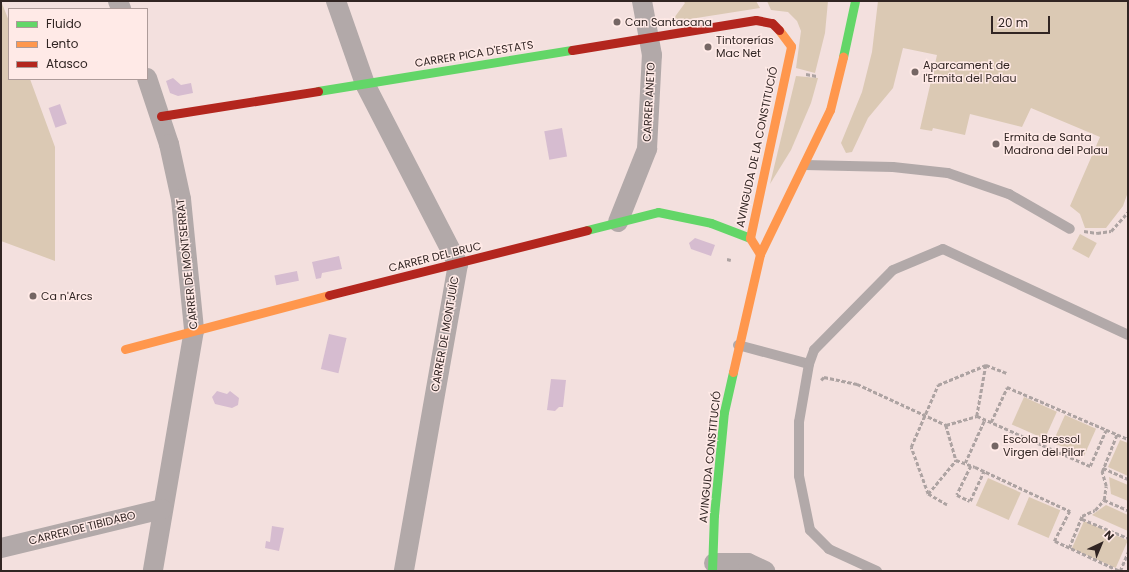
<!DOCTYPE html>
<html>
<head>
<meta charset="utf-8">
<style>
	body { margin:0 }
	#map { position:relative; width:1129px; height:572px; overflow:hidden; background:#f3e0de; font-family:Poppins,sans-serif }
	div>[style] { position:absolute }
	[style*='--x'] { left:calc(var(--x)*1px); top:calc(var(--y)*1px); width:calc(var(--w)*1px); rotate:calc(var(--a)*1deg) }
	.green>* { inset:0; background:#dbc9b4; transform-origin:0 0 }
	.water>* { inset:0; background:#d6bcd0; transform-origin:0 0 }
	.path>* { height:2.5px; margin-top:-1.25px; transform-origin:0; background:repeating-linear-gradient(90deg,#ada3a2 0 4px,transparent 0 6px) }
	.lane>* { height:10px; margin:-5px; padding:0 5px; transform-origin:5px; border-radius:5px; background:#b2a9a9 }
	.street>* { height:20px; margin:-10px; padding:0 10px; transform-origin:10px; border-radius:10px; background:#b2a9a9 }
	.fast>* { height:9px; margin:-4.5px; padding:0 4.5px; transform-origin:4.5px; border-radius:4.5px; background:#63d668 }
	.slow>* { height:9px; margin:-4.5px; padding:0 4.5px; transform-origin:4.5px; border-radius:4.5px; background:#ff974d }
	.jam>* { height:9px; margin:-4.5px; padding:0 4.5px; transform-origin:4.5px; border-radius:4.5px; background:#b3261e }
	.dots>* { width:11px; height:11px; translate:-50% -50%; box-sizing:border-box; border:2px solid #ffeae7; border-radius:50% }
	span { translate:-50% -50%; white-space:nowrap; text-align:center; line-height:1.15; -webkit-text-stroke:3px #ffeae7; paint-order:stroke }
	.poi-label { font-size:11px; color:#312523 }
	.left { translate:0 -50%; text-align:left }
	.street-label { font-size:11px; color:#312523 }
	.frame { position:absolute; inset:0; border:2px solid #312523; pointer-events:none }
	.legend { position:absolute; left:8px; top:8px; width:140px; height:72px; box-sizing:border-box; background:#ffeae7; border:1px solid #ad9b99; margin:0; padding:5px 7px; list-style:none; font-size:12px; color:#312523 }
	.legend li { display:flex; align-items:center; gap:8px; height:20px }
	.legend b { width:20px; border:1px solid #ad9b99 }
	.north { position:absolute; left:1081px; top:524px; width:40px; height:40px; -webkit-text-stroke:3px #ffeae7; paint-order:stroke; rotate:44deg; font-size:11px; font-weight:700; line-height:16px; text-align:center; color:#312523 }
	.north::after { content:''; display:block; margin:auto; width:14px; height:18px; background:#312523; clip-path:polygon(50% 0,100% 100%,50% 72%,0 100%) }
	.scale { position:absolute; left:991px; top:16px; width:59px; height:18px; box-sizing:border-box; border:2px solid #312523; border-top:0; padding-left:5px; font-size:12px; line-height:14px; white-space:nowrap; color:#312523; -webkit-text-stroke:3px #ffeae7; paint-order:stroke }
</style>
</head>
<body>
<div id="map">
	<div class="green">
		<div style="clip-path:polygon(1px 1px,9px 21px,9px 79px,30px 79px,55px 147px,55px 261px,1px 241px)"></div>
		<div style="clip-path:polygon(683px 1px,756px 1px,760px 8px,671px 22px,685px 3px)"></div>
		<div style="clip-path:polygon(767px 1px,828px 1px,825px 33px,815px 73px,796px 68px,801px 31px,797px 21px,788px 12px,771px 10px)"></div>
		<div style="clip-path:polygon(878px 1px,1128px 1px,1128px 192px,1123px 206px,1106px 228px,1085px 228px,1080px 214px,1070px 206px,1100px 137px,1031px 108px,1022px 127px,970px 114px,965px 135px,933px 128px,932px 131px,920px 129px,937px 55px,903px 48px,893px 88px,868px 118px,852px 152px,846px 153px,841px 143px,862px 92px,872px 52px)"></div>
		<div style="clip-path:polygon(796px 76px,818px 78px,811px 103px,791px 150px,770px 184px)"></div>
		<div style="left:1080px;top:234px;width:19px;height:17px;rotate:28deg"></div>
		<div style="left:1024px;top:397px;width:36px;height:30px;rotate:24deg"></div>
		<div style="left:1065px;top:415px;width:34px;height:30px;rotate:24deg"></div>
		<div style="clip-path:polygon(1120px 440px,1128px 443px,1128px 476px,1108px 467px)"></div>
		<div style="clip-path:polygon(1109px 477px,1128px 485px,1128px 501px,1111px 494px)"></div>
		<div style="left:988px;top:478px;width:36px;height:30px;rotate:24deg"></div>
		<div style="left:1029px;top:497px;width:34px;height:30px;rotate:23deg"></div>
		<div style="clip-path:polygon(1106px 505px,1128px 515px,1128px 531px,1092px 515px)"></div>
		<div style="left:1084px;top:521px;width:48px;height:30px;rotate:24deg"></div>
	</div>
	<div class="water">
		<div style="clip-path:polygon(173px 78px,181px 85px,191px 83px,193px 93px,178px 96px,170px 93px,166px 81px)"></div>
		<div style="left:60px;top:104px;width:21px;height:12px;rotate:71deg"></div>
		<div style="left:562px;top:128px;width:29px;height:18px;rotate:80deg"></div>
		<div style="clip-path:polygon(695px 238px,715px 245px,711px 256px,691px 249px,689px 243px)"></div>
		<div style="clip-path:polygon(339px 256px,342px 269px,322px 273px,321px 278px,316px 279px,312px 262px)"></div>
		<div style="left:297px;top:271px;width:10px;height:23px;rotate:79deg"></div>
		<div style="left:329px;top:334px;width:18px;height:36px;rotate:13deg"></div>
		<div style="clip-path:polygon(551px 379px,566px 380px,563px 407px,559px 407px,555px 411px,547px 410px)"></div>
		<div style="clip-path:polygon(217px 391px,227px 394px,230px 391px,239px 398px,238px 405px,232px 408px,215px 404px,212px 397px)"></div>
		<div style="clip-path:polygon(272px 526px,284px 528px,279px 551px,265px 548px,266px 541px,270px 542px)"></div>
	</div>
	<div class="path">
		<div style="--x:806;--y:74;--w:11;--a:10"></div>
		<div style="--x:1084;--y:231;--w:13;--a:9"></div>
		<div style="--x:1097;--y:233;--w:14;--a:-8"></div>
		<div style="--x:1111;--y:231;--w:25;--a:-48"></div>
		<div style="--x:727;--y:259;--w:4;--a:14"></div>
		<div style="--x:986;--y:365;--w:52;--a:100"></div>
		<div style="--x:977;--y:416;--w:124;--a:23.9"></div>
		<div style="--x:1090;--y:466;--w:39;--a:-66"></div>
		<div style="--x:821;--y:380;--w:4;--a:-45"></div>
		<div style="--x:824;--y:377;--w:34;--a:12"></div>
		<div style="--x:857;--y:384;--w:98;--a:24.7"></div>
		<div style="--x:946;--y:425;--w:32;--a:-16"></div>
		<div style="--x:991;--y:422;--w:38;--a:-65"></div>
		<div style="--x:1007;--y:387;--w:132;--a:23.3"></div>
		<div style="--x:946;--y:425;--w:36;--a:74"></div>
		<div style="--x:965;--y:463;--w:48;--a:-65.6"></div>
		<div style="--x:971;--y:466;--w:32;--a:116"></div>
		<div style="--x:957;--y:495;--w:14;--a:25"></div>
		<div style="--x:970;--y:501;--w:33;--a:-65"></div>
		<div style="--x:1103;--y:468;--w:27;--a:24"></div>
		<div style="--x:928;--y:494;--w:44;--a:-50.5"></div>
		<div style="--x:956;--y:460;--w:20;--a:20"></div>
		<div style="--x:975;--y:467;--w:105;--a:24.9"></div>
		<div style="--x:1070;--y:511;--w:34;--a:117"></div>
		<div style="--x:1055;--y:541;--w:72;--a:24.8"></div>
		<div style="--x:1104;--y:500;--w:26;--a:23"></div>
		<div style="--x:947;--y:505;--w:22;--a:-150"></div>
		<div style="--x:928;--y:494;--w:50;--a:-109.9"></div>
		<div style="--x:911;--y:447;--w:68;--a:-66.5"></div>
		<div style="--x:938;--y:385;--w:52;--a:-22.6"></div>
		<div style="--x:986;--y:365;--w:22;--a:21"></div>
		<div style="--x:1082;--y:519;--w:50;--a:22.4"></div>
		<div style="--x:1069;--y:548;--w:35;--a:-68"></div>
		<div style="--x:1082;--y:516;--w:14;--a:-25"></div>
		<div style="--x:1095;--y:510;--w:13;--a:-48"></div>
		<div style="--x:1104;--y:500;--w:14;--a:-82"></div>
		<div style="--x:1106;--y:486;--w:15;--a:-106"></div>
		<div style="--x:1102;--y:472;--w:41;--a:-68.5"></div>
		<div style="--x:1120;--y:571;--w:21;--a:-67"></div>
	</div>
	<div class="lane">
		<div style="--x:805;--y:165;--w:88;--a:1.3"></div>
		<div style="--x:893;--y:167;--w:55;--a:6.2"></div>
		<div style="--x:948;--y:173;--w:65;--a:19"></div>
		<div style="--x:1009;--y:194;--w:70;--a:29.8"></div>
		<div style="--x:738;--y:345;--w:73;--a:15"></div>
		<div style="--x:877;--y:571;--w:53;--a:-155.4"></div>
		<div style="--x:829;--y:549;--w:27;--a:-135"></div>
		<div style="--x:810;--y:530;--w:55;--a:-101.5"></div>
		<div style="--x:799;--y:476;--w:54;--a:-90"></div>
		<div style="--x:799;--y:422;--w:59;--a:-80.2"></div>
		<div style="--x:809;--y:364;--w:15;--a:-70"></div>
		<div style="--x:814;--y:350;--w:112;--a:-45.4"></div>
		<div style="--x:893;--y:270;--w:54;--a:-22.8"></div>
		<div style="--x:943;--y:249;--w:204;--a:24.9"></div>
	</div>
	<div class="street">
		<div style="--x:118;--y:1;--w:9;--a:69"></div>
		<div style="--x:336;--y:1;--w:88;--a:70.7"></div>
		<div style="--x:365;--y:84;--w:203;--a:62.7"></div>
		<div style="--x:458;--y:264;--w:312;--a:100"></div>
		<div style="--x:147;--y:78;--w:70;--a:71.6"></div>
		<div style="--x:169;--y:144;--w:56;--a:77.7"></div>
		<div style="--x:181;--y:199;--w:132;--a:84.3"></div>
		<div style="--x:194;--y:330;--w:244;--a:99.7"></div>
		<div style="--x:618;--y:222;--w:79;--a:-68.3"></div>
		<div style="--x:647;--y:149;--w:94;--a:-87"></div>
		<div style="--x:652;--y:55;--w:55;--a:-100.5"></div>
		<div style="--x:1;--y:548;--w:166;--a:-13.6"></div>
		<div style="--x:714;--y:563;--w:34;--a:0"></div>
		<div style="--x:748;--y:563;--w:19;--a:25"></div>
	</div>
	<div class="fast">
		<div style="--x:843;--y:57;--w:57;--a:-77.9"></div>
		<div style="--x:318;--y:91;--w:257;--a:-9.2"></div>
		<div style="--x:587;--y:230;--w:73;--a:-14.2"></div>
		<div style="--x:658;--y:212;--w:54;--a:11.7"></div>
		<div style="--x:711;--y:223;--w:42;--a:21"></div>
		<div style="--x:712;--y:571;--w:56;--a:-88"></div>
		<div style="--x:714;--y:515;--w:103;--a:-84.5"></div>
		<div style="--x:724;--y:412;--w:41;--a:-77.3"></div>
	</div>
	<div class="slow">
		<div style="--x:760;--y:254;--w:19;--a:-122"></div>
		<div style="--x:750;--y:238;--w:196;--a:-77.9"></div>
		<div style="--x:791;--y:46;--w:20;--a:-127"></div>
		<div style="--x:125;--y:349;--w:211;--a:-14.8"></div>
		<div style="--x:733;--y:372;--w:121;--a:-77.1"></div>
		<div style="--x:760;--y:254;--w:160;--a:-64.1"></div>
		<div style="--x:830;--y:110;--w:55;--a:-76.2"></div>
	</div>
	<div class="jam">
		<div style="--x:572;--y:50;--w:186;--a:-9.3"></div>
		<div style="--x:756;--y:20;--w:16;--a:11"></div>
		<div style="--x:772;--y:23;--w:10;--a:45"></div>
		<div style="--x:161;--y:116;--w:159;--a:-9"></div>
		<div style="--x:329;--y:295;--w:266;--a:-14.1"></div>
	</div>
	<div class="dots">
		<div style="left:617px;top:22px;background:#756664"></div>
		<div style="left:708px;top:47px;background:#756664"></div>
		<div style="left:915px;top:72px;background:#756664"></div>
		<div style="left:996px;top:144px;background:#756664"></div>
		<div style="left:33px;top:296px;background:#756664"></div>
		<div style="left:995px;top:446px;background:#756664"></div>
	</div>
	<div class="poi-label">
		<span class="left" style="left:625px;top:22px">Can Santacana</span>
		<span class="left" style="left:716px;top:47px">Tintorerías<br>Mac Net</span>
		<span class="left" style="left:923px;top:72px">Aparcament de<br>l'Ermita del Palau</span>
		<span class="left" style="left:1004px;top:144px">Ermita de Santa<br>Madrona del Palau</span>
		<span class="left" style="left:41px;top:296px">Ca n'Arcs</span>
		<span class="left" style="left:1003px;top:446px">Escola Bressol<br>Virgen del Pilar</span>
	</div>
	<div class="street-label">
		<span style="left:474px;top:54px;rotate:-9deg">CARRER PICA D'ESTATS</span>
		<span style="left:649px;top:102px;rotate:-87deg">CARRER ANETO</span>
		<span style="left:757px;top:147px;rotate:-78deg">AVINGUDA DE LA CONSTITUCIÓ</span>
		<span style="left:435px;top:257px;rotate:-14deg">CARRER DEL BRUC</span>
		<span style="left:187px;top:264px;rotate:-96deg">CARRER DE MONTSERRAT</span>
		<span style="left:445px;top:334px;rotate:-80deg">CARRER DE MONTJUÏC</span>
		<span style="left:710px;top:457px;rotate:-84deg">AVINGUDA CONSTITUCIÓ</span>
		<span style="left:82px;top:528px;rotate:-14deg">CARRER DE TIBIDABO</span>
	</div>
	<div class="frame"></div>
	<ul class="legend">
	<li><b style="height:5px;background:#63d668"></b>Fluido</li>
	<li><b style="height:5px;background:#ff974d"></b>Lento</li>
	<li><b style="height:5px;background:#b3261e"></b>Atasco</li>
	</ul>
	<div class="north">N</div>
	<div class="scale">20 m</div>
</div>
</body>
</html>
